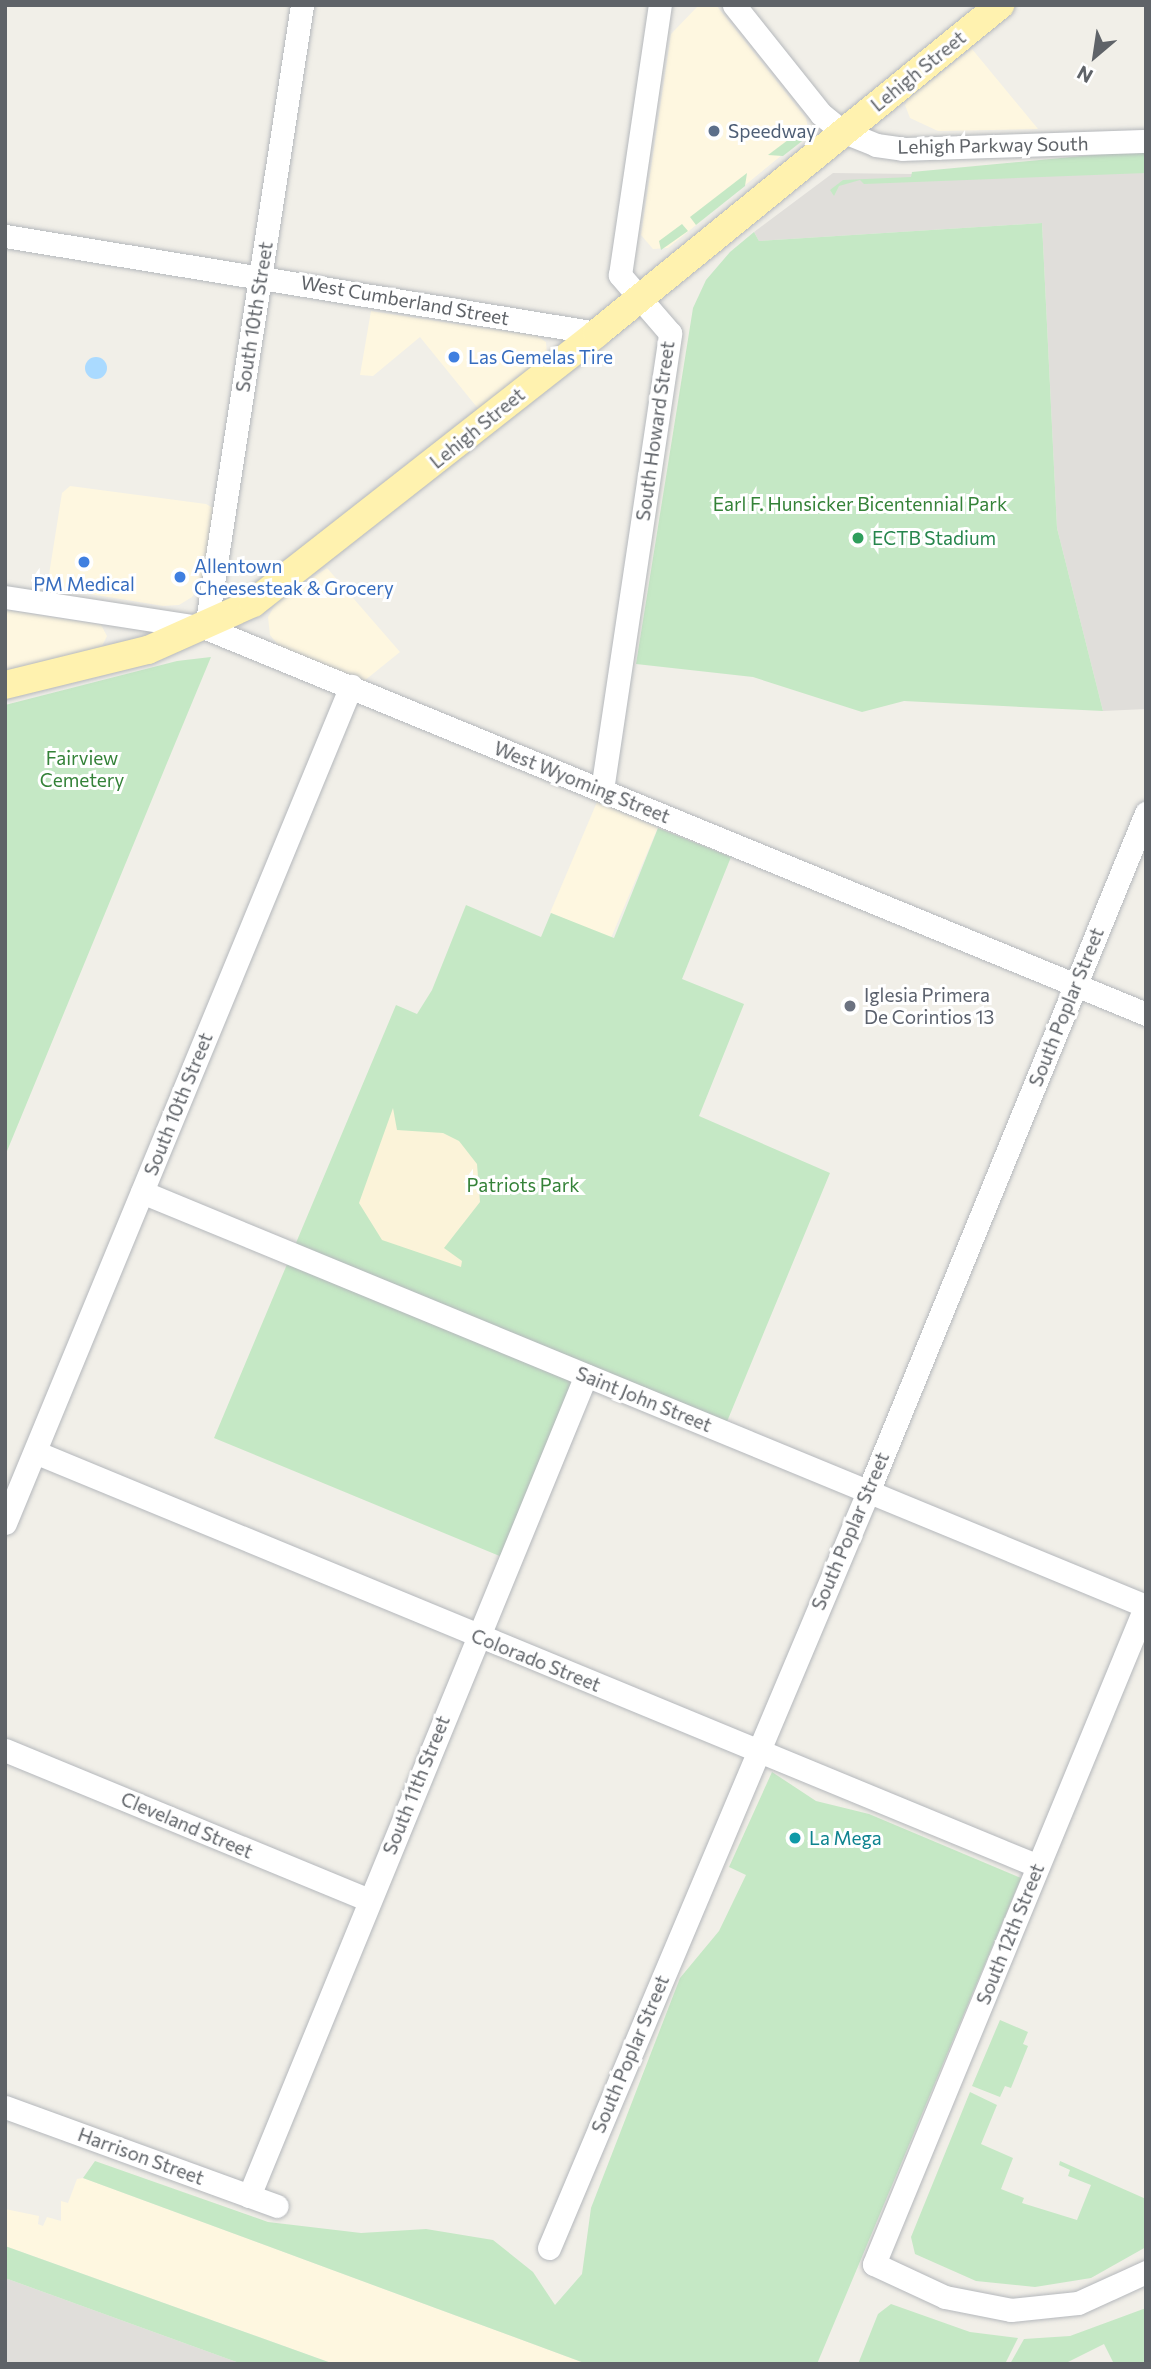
<!DOCTYPE html>
<html>
<head>
<meta charset="utf-8">
<style>
	body { margin:0 }
	#map { position:relative; width:1151px; height:2369px; overflow:hidden; background:#f1efe8; font-family:Commissioner,sans-serif }
	div>[style] { position:absolute }
	[style*='--x'] { left:calc(var(--x)*1px); top:calc(var(--y)*1px); width:calc(var(--w)*1px); rotate:calc(var(--a)*1deg) }
	.commercial>* { inset:0; background:#fef7e0; transform-origin:0 0 }
	.industrial>* { inset:0; background:#e0deda }
	.green>* { inset:0; background:#c5e8c5 }
	.sand>* { inset:0; background:#fbf3d9 }
	.water>* { inset:0; background:#aadaff }
	.round { border-radius:50% }
	.roads { filter:drop-shadow(0 0 2px #b5b8bc) drop-shadow(0 0 2px #b5b8bc) }
	.minor>* { height:23px; margin:-11.5px; padding:0 11.5px; transform-origin:11.5px; border-radius:11.5px; background:#fff }
	.major>* { height:28px; margin:-14px; padding:0 14px; transform-origin:14px; border-radius:14px; background:#fff2af }
	.dots>* { width:19px; height:19px; translate:-50% -50%; box-sizing:border-box; border:4px solid #fff; border-radius:50% }
	span { translate:-50% -50%; white-space:nowrap; text-align:center; line-height:1.15; -webkit-text-stroke:6px #fff; paint-order:stroke }
	.street-label { font-size:19px; color:#5f6368 }
	.service-label { font-size:19px; color:#4e5e75 }
	.left { translate:0 -50%; text-align:left }
	.shop-label { font-size:19px; color:#366cbe }
	.park-label { font-size:19px; color:#348238 }
	.leisure-label { font-size:19px; color:#27864d }
	.worship-label { font-size:19px; color:#5b616d }
	.culture-label { font-size:19px; color:#0d838f }
	.frame { position:absolute; inset:0; border:7px solid #5f6368; pointer-events:none }
	.north { position:absolute; left:1060px; top:21px; width:70px; height:70px; -webkit-text-stroke:5px #fff; paint-order:stroke; rotate:209deg; font-size:19px; font-weight:700; line-height:28px; text-align:center; color:#5f6368 }
	.north::after { content:''; display:block; margin:auto; width:24px; height:32px; background:#5f6368; clip-path:polygon(50% 0,100% 100%,50% 72%,0 100%) }
</style>
</head>
<body>
<div id="map">
	<div class="commercial">
		<div style="clip-path:polygon(699px 5px,716px 5px,806px 118px,809px 133px,668px 248px,653px 249px,641px 235px,671px 34px)"></div>
		<div style="clip-path:polygon(972px 49px,1038px 129px,938px 131px,910px 118px,905px 105px,909px 98px)"></div>
		<div style="clip-path:polygon(371px 311px,537px 336px,546px 342px,547px 353px,480px 411px,420px 337px,373px 376px,360px 375px)"></div>
		<div style="clip-path:polygon(70px 486px,206px 504px,213px 508px,202px 583px,192px 597px,179px 605px,163px 606px,47px 587px,62px 493px)"></div>
		<div style="clip-path:polygon(327px 568px,400px 652px,364px 681px,279px 646px,270px 635px,268px 617px,276px 603px)"></div>
		<div style="clip-path:polygon(5px 610px,101px 625px,107px 636px,101px 648px,5px 671px)"></div>
		<div style="left:597px;top:802px;width:66px;height:120px;rotate:23deg"></div>
		<div style="clip-path:polygon(83px 2178px,587px 2364px,334px 2364px,5px 2246px,5px 2209px,39px 2216px,38px 2224px,43px 2226px,47px 2217px,61px 2221px,61px 2201px,68px 2203px,77px 2179px)"></div>
	</div>
	<div class="industrial">
		<div style="clip-path:polygon(1146px 150px,1146px 709px,1103px 711px,1057px 528px,1042px 223px,759px 241px,754px 232px,833px 173px,912px 174px)"></div>
		<div style="clip-path:polygon(5px 2278px,242px 2364px,5px 2364px)"></div>
	</div>
	<div class="green">
		<div style="clip-path:polygon(800px 131px,806px 138px,783px 156px,768px 155px)"></div>
		<div style="clip-path:polygon(1146px 150px,1146px 173px,864px 184px,860px 180px,839px 186px,834px 196px,830px 190px,843px 180px,911px 177px,912px 172px)"></div>
		<div style="clip-path:polygon(747px 173px,745px 186px,696px 225px,690px 217px)"></div>
		<div style="clip-path:polygon(1042px 223px,1057px 528px,1103px 711px,904px 701px,862px 712px,753px 677px,636px 664px,693px 308px,706px 280px,730px 252px,754px 232px,759px 241px)"></div>
		<div style="clip-path:polygon(682px 224px,688px 231px,661px 250px,659px 241px)"></div>
		<div style="clip-path:polygon(211px 657px,167px 763px,5px 1156px,5px 705px,177px 661px)"></div>
		<div style="clip-path:polygon(658px 828px,731px 857px,682px 979px,744px 1004px,699px 1116px,830px 1173px,726px 1424px,583px 1364px,502px 1557px,214px 1438px,396px 1005px,417px 1014px,432px 990px,466px 905px,541px 937px,551px 913px,614px 938px)"></div>
		<div style="clip-path:polygon(772px 1772px,816px 1801px,869px 1814px,1021px 1878px,817px 2364px,587px 2364px,83px 2178px,95px 2161px,268px 2222px,361px 2233px,426px 2229px,493px 2240px,533px 2272px,555px 2305px,582px 2274px,591px 2208px,680px 1978px,719px 1931px,746px 1875px,729px 1867px)"></div>
		<div style="clip-path:polygon(1000px 2020px,1028px 2032px,1023px 2044px,1028px 2046px,1011px 2088px,1005px 2086px,1000px 2097px,972px 2086px)"></div>
		<div style="clip-path:polygon(970px 2092px,997px 2105px,981px 2144px,1013px 2158px,1001px 2189px,1024px 2198px,1022px 2203px,1077px 2220px,1091px 2185px,1068px 2176px,1070px 2170px,1059px 2165px,1060px 2161px,1146px 2199px,1146px 2247px,1091px 2278px,1035px 2287px,976px 2281px,915px 2254px,911px 2237px)"></div>
		<div style="clip-path:polygon(5px 2246px,334px 2364px,242px 2364px,5px 2278px)"></div>
		<div style="clip-path:polygon(891px 2304px,970px 2332px,1018px 2338px,1005px 2364px,858px 2364px,878px 2314px)"></div>
		<div style="clip-path:polygon(1146px 2308px,1146px 2364px,1114px 2364px,1104px 2344px,1064px 2364px,1010px 2364px,1024px 2339px,1070px 2336px)"></div>
	</div>
	<div class="sand">
		<div style="clip-path:polygon(393px 1108px,397px 1130px,443px 1133px,459px 1141px,477px 1164px,480px 1202px,444px 1248px,462px 1261px,461px 1267px,382px 1240px,359px 1203px)"></div>
	</div>
	<div class="water">
		<div class="round" style="left:85px;top:357px;width:22px;height:22px"></div>
	</div>
	<div class="roads">
		<div class="minor">
			<div style="--x:734;--y:5;--w:139;--a:51.4"></div>
			<div style="--x:821;--y:114;--w:27;--a:39"></div>
			<div style="--x:842;--y:131;--w:37;--a:22"></div>
			<div style="--x:876;--y:145;--w:27;--a:8"></div>
			<div style="--x:903;--y:149;--w:243;--a:-1.9"></div>
			<div style="--x:5;--y:236;--w:600;--a:9.31"></div>
			<div style="--x:5;--y:597;--w:203;--a:8.8"></div>
			<div style="--x:206;--y:628;--w:1016;--a:22.32"></div>
			<div style="--x:206;--y:628;--w:630;--a:-81.24"></div>
			<div style="--x:602;--y:790;--w:462;--a:-81.5"></div>
			<div style="--x:670;--y:333;--w:77;--a:-130.8"></div>
			<div style="--x:620;--y:275;--w:273;--a:-81.6"></div>
			<div style="--x:142;--y:1192;--w:1086;--a:22.41"></div>
			<div style="--x:35;--y:1452;--w:1085;--a:22.43"></div>
			<div style="--x:5;--y:1523;--w:906;--a:-67.54"></div>
			<div style="--x:1146;--y:1605;--w:713;--a:112.43"></div>
			<div style="--x:874;--y:2264;--w:78;--a:24.9"></div>
			<div style="--x:945;--y:2297;--w:67;--a:11.1"></div>
			<div style="--x:1011;--y:2310;--w:67;--a:-6"></div>
			<div style="--x:1078;--y:2303;--w:75;--a:-24.5"></div>
			<div style="--x:5;--y:1750;--w:394;--a:22.4"></div>
			<div style="--x:5;--y:2107;--w:289;--a:20"></div>
			<div style="--x:249;--y:2196;--w:887;--a:-67.68"></div>
			<div style="--x:549;--y:2248;--w:821;--a:-67.12"></div>
			<div style="--x:868;--y:1492;--w:734;--a:-67.73"></div>
		</div>
		<div class="major">
			<div style="--x:5;--y:685;--w:147;--a:-13.8"></div>
			<div style="--x:148;--y:650;--w:115;--a:-24.1"></div>
			<div style="--x:253;--y:603;--w:437;--a:-38.1"></div>
			<div style="--x:597;--y:333;--w:520;--a:-39.14"></div>
		</div>
	</div>
	<div class="dots">
		<div style="left:714px;top:131px;background:#5c6f8a"></div>
		<div style="left:454px;top:357px;background:#3f7fe0"></div>
		<div style="left:858px;top:538px;background:#2e9e5b"></div>
		<div style="left:84px;top:562px;background:#3f7fe0"></div>
		<div style="left:180px;top:577px;background:#3f7fe0"></div>
		<div style="left:850px;top:1006px;background:#6b7280"></div>
		<div style="left:795px;top:1838px;background:#0f9aa8"></div>
	</div>
	<div class="street-label">
		<span style="left:918px;top:71px;rotate:-39deg">Lehigh Street</span>
		<span style="left:993px;top:145px;rotate:-1deg">Lehigh Parkway South</span>
		<span style="left:405px;top:300px;rotate:10deg">West Cumberland Street</span>
		<span style="left:254px;top:317px;rotate:-81deg">South 10th Street</span>
		<span style="left:477px;top:428px;rotate:-39deg">Lehigh Street</span>
		<span style="left:655px;top:431px;rotate:-82deg">South Howard Street</span>
		<span style="left:582px;top:782px;rotate:22deg">West Wyoming Street</span>
		<span style="left:1066px;top:1007px;rotate:-68deg">South Poplar Street</span>
		<span style="left:178px;top:1104px;rotate:-68deg">South 10th Street</span>
		<span style="left:644px;top:1399px;rotate:22deg">Saint John Street</span>
		<span style="left:850px;top:1531px;rotate:-67deg">South Poplar Street</span>
		<span style="left:536px;top:1660px;rotate:22deg">Colorado Street</span>
		<span style="left:416px;top:1785px;rotate:-68deg">South 11th Street</span>
		<span style="left:187px;top:1825px;rotate:23deg">Cleveland Street</span>
		<span style="left:1010px;top:1934px;rotate:-68deg">South 12th Street</span>
		<span style="left:630px;top:2054px;rotate:-67deg">South Poplar Street</span>
		<span style="left:141px;top:2156px;rotate:20deg">Harrison Street</span>
	</div>
	<div class="service-label">
		<span class="left" style="left:728px;top:131px">Speedway</span>
	</div>
	<div class="shop-label">
		<span class="left" style="left:468px;top:357px">Las Gemelas Tire</span>
		<span class="left" style="left:194px;top:577px">Allentown<br>Cheesesteak &amp; Grocery</span>
		<span style="left:84px;top:584px">PM Medical</span>
	</div>
	<div class="park-label">
		<span style="left:860px;top:504px">Earl F. Hunsicker Bicentennial Park</span>
		<span style="left:82px;top:769px">Fairview<br>Cemetery</span>
		<span style="left:523px;top:1185px">Patriots Park</span>
	</div>
	<div class="leisure-label">
		<span class="left" style="left:872px;top:538px">ECTB Stadium</span>
	</div>
	<div class="worship-label">
		<span class="left" style="left:864px;top:1006px">Iglesia Primera<br>De Corintios 13</span>
	</div>
	<div class="culture-label">
		<span class="left" style="left:809px;top:1838px">La Mega</span>
	</div>
	<div class="frame"></div>
	<div class="north">N</div>
</div>
</body>
</html>
